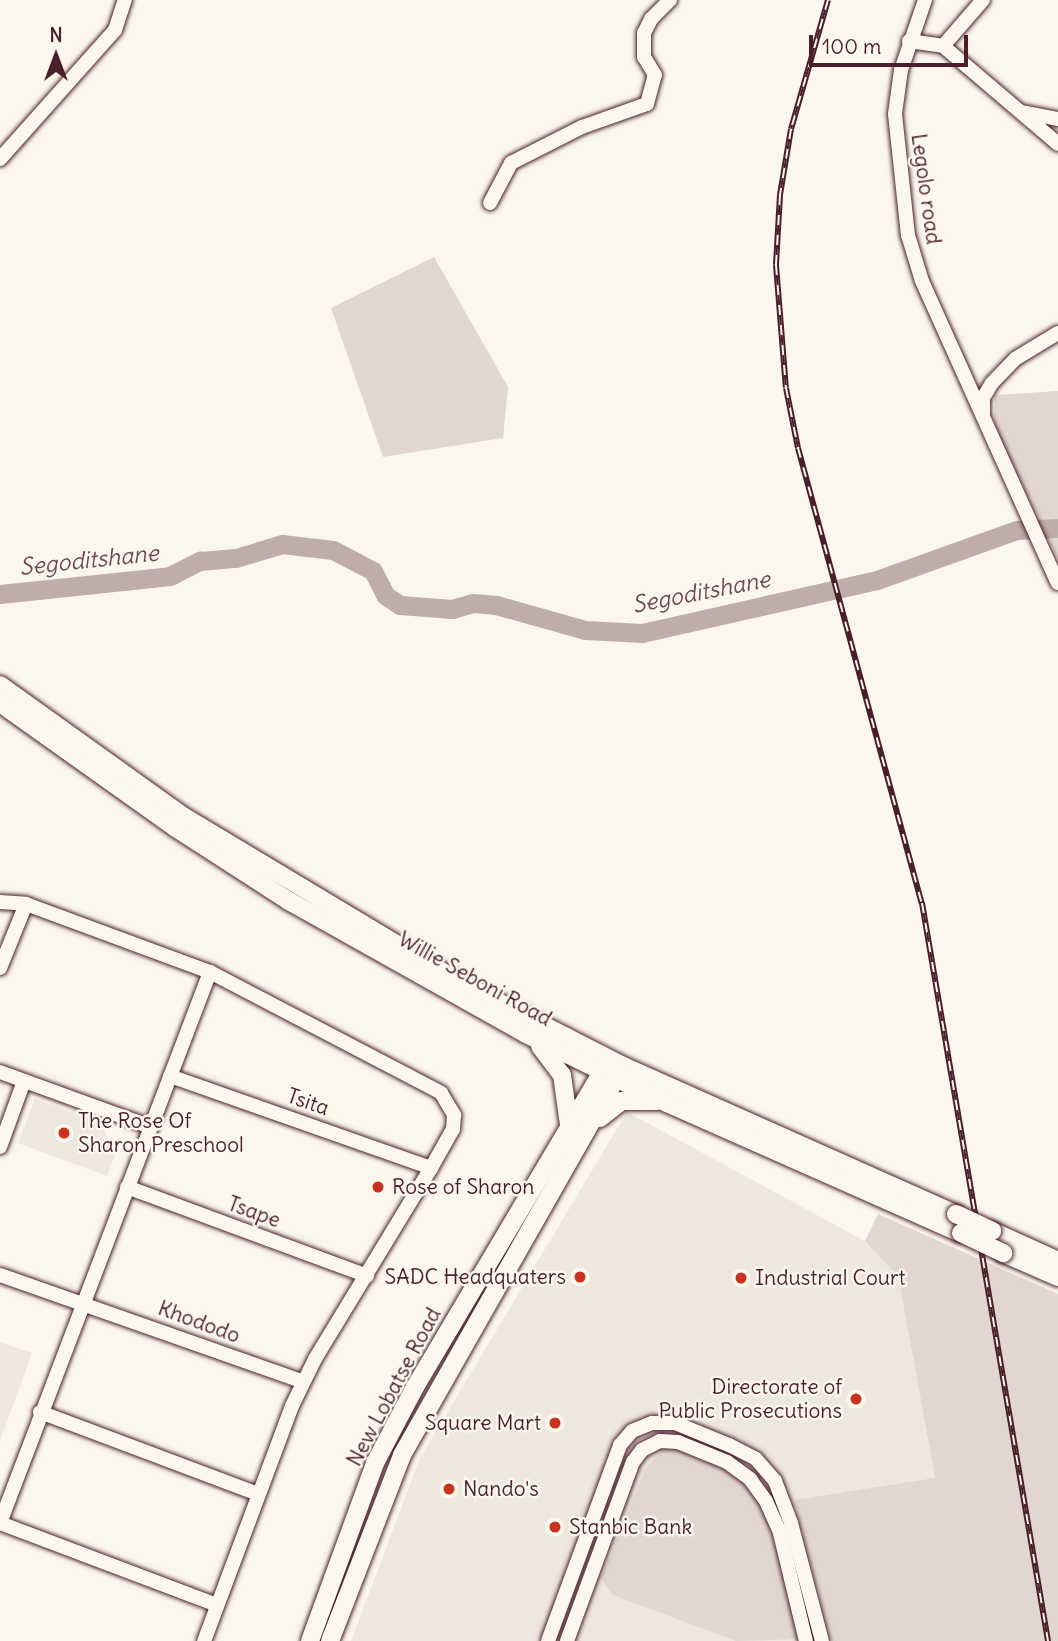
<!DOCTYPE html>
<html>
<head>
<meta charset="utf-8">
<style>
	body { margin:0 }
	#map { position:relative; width:1058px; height:1641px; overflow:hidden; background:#fbf7ec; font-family:Delius,sans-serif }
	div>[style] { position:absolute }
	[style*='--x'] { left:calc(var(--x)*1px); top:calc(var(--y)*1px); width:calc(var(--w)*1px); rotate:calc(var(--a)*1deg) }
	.built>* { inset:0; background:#eee7de }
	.green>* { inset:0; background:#e2d7d0 }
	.river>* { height:19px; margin:-9.5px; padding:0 9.5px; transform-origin:9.5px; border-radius:9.5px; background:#bfadaa }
	.roads { filter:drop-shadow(0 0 2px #4a1f2b) drop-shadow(0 0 2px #4a1f2b) }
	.minor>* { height:14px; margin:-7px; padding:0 7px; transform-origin:7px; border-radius:7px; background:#fbf7ec }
	.major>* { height:18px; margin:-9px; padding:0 9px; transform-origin:9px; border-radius:9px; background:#fbf7ec }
	.rail>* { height:6px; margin-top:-3px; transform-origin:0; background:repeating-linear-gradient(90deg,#fbf7ec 0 10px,#4a1f2b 0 20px); box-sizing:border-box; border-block:2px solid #4a1f2b }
	.bridges { filter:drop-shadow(0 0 2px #4a1f2b) drop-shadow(0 0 2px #4a1f2b) }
	.major-bridge>* { height:18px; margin:-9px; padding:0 9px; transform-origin:9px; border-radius:9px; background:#fbf7ec }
	.dots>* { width:19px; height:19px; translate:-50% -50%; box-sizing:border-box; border:4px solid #fbf7ec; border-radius:50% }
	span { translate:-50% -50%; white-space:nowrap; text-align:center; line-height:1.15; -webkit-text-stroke:5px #fbf7ec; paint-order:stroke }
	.street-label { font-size:21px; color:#4a1f2b }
	.poi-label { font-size:21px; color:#4a1f2b }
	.left { translate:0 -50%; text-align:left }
	.right { translate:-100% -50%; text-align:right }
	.water-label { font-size:23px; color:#6d4a51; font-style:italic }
	.north { position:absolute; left:21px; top:21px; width:70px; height:70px; -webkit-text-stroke:5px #fbf7ec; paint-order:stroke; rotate:0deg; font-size:19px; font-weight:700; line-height:28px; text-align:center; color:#4a1f2b }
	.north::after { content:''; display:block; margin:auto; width:24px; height:32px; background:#4a1f2b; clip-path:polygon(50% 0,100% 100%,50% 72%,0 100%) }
	.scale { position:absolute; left:809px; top:35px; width:159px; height:32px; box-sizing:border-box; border:4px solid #4a1f2b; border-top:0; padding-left:9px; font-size:21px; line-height:24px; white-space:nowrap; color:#4a1f2b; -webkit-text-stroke:5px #fbf7ec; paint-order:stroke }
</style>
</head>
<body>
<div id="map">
	<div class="built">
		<div style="clip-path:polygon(35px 1099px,101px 1123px,115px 1155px,107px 1176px,18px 1143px)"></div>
		<div style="clip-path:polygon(627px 1112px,865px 1241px,898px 1276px,935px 1479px,795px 1500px,832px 1641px,351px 1641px,420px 1458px)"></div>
		<div style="clip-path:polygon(0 1342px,32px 1353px,0 1441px)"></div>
	</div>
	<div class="green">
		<div style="clip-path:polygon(434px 257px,508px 387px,503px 438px,383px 457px,331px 308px)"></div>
		<div style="clip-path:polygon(1058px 391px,1058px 559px,994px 425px,995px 395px)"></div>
		<div style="clip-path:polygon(878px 1214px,1058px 1294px,1058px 1641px,832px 1641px,794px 1500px,935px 1478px,898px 1276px,865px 1241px)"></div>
		<div style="clip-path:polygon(665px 1448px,709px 1459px,742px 1479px,758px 1497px,774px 1530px,800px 1639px,736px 1641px,613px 1595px,601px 1578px,646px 1468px)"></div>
	</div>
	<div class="river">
		<div style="--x:0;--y:594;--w:171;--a:-6"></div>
		<div style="--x:170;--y:576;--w:34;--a:-27"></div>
		<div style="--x:200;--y:561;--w:36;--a:-5"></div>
		<div style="--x:236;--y:558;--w:48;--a:-16.9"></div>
		<div style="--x:282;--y:544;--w:51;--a:6.7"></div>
		<div style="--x:333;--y:550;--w:45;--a:27.7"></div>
		<div style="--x:373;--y:571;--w:27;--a:63"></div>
		<div style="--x:385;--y:595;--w:18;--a:34"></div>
		<div style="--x:400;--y:605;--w:52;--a:4.4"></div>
		<div style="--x:452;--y:609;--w:22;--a:-16"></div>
		<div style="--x:473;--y:603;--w:23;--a:5"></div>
		<div style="--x:496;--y:605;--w:92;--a:15.7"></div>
		<div style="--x:585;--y:630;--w:57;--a:3"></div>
		<div style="--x:642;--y:633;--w:241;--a:-12.7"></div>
		<div style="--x:877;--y:580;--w:149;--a:-19.7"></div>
		<div style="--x:1017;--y:530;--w:41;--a:-2.8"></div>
	</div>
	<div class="roads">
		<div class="minor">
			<div style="--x:925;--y:0;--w:74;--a:108.9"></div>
			<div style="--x:901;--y:70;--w:44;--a:97.8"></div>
			<div style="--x:895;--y:114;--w:122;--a:83.9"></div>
			<div style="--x:908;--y:235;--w:48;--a:73.1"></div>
			<div style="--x:922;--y:281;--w:331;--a:65.8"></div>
			<div style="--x:909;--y:41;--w:34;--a:8"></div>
			<div style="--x:943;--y:46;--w:151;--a:40.4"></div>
			<div style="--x:943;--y:46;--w:61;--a:-49"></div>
			<div style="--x:1022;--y:112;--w:37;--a:11"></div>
			<div style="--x:0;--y:159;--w:173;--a:-48.3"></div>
			<div style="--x:115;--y:30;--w:32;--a:-72"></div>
			<div style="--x:490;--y:203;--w:45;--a:-62.3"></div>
			<div style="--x:511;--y:163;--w:80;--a:-26.9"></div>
			<div style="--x:582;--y:127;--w:69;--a:-19.5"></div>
			<div style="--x:647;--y:104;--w:30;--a:-75"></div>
			<div style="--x:655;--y:75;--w:21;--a:-121"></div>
			<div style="--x:644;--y:57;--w:24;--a:-90"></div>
			<div style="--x:644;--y:33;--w:16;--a:-63"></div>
			<div style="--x:651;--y:19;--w:27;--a:-45"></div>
			<div style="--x:983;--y:415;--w:17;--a:-90"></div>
			<div style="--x:983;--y:398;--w:17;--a:-59"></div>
			<div style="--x:992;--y:383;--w:33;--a:-46"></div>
			<div style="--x:1015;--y:359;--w:50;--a:-31.2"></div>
			<div style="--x:0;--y:902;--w:26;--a:4"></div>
			<div style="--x:26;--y:904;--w:196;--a:20.3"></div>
			<div style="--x:210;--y:972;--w:261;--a:27.6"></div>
			<div style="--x:441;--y:1093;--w:26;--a:59"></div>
			<div style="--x:454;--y:1115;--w:14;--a:94"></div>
			<div style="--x:453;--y:1129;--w:45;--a:119.4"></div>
			<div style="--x:431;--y:1168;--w:223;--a:121.3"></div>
			<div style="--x:315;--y:1359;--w:52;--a:116.1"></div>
			<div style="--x:292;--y:1406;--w:251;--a:110.5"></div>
			<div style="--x:0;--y:968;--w:69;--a:-67.9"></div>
			<div style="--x:0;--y:1072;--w:161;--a:20"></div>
			<div style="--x:170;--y:1076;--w:277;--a:19.4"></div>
			<div style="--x:0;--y:1147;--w:70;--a:-70"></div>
			<div style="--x:127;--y:1187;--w:256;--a:20.3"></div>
			<div style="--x:0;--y:1275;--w:321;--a:19.4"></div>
			<div style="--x:40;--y:1412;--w:231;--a:20.6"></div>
			<div style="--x:0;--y:1523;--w:590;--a:-69.14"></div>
			<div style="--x:0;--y:1523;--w:232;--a:20.7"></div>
			<div style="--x:548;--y:1641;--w:209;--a:-69.8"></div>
			<div style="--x:620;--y:1445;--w:18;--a:-49"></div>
			<div style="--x:632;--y:1431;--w:22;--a:-22"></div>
			<div style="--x:652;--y:1423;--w:23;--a:0"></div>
			<div style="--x:675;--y:1423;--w:58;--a:22.2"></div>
			<div style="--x:729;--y:1445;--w:30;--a:27"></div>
			<div style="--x:756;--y:1459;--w:29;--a:49"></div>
			<div style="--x:775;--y:1481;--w:45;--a:69.1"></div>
			<div style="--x:791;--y:1523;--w:122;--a:75.3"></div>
			<div style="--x:567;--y:1641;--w:191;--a:-69.8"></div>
			<div style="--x:633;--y:1462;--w:15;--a:-53"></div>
			<div style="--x:642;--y:1450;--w:20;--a:-27"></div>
			<div style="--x:660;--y:1441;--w:18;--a:3"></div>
			<div style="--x:678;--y:1442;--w:53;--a:22.2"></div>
			<div style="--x:727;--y:1462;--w:29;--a:36"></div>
			<div style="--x:750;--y:1479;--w:27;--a:54"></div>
			<div style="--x:766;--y:1501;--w:35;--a:66"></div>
			<div style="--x:780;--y:1533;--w:111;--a:76.5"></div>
		</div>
		<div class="major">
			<div style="--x:0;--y:685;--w:225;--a:35.6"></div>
			<div style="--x:183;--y:816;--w:324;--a:31"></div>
			<div style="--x:461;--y:983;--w:182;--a:27.1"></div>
			<div style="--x:623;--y:1066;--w:364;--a:24"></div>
			<div style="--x:0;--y:703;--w:216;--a:35.4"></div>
			<div style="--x:176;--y:828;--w:135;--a:32.9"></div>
			<div style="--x:289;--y:901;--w:272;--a:29.3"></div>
			<div style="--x:526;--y:1034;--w:157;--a:26.1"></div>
			<div style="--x:667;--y:1103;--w:321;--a:23.9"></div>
			<div style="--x:540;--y:1046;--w:36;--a:53"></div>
			<div style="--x:562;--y:1075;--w:50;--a:82"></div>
			<div style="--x:600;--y:1118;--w:28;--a:-38"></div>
			<div style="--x:622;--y:1101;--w:35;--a:0"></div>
			<div style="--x:992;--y:1231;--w:72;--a:24.4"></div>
			<div style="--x:1003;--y:1253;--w:60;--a:23.6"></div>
			<div style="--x:310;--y:1641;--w:189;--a:-69.9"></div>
			<div style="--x:375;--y:1463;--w:86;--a:-62.2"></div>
			<div style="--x:415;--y:1387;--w:376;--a:-59.3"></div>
			<div style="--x:330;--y:1641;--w:199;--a:-68.8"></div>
			<div style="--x:402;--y:1455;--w:444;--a:-60.4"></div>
		</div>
	</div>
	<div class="rail">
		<div style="--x:828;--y:0;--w:134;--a:106"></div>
		<div style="--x:791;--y:129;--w:67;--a:99.5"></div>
		<div style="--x:780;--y:195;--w:70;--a:93.3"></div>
		<div style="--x:776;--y:265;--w:123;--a:85.4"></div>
		<div style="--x:786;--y:388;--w:61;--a:78.7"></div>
		<div style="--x:798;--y:448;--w:472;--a:74.8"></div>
		<div style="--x:922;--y:903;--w:749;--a:80.31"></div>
	</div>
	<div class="bridges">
		<div class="major-bridge">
			<div style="--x:956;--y:1214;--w:40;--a:25"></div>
			<div style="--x:961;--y:1233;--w:47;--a:25.5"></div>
		</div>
	</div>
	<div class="dots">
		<div style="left:64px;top:1133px;background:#c8321e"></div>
		<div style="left:378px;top:1187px;background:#c8321e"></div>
		<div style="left:580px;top:1277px;background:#c8321e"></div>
		<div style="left:741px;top:1278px;background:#c8321e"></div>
		<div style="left:856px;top:1399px;background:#c8321e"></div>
		<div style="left:555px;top:1423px;background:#c8321e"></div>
		<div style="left:449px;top:1489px;background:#c8321e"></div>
		<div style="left:555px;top:1527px;background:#c8321e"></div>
	</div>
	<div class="street-label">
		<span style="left:926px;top:189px;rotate:82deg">Legolo road</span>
		<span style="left:475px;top:979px;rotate:29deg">Willie Seboni Road</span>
		<span style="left:308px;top:1102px;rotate:19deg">Tsita</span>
		<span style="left:254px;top:1212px;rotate:20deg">Tsape</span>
		<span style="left:199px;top:1322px;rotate:20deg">Khododo</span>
		<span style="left:394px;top:1387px;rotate:-62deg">New Lobatse Road</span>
	</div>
	<div class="poi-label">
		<span class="left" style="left:78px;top:1133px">The Rose Of<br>Sharon Preschool</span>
		<span class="left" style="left:392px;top:1187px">Rose of Sharon</span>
		<span class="right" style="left:566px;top:1277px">SADC Headquaters</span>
		<span class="left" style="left:755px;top:1278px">Industrial Court</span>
		<span class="right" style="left:842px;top:1399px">Directorate of<br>Public Prosecutions</span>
		<span class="right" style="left:541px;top:1423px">Square Mart</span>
		<span class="left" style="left:463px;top:1489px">Nando's</span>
		<span class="left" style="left:569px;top:1527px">Stanbic Bank</span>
	</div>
	<div class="water-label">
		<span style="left:89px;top:560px;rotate:-6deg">Segoditshane</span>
		<span style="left:701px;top:592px;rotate:-11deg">Segoditshane</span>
	</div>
	<div class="north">N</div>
	<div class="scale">100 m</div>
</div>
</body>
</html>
